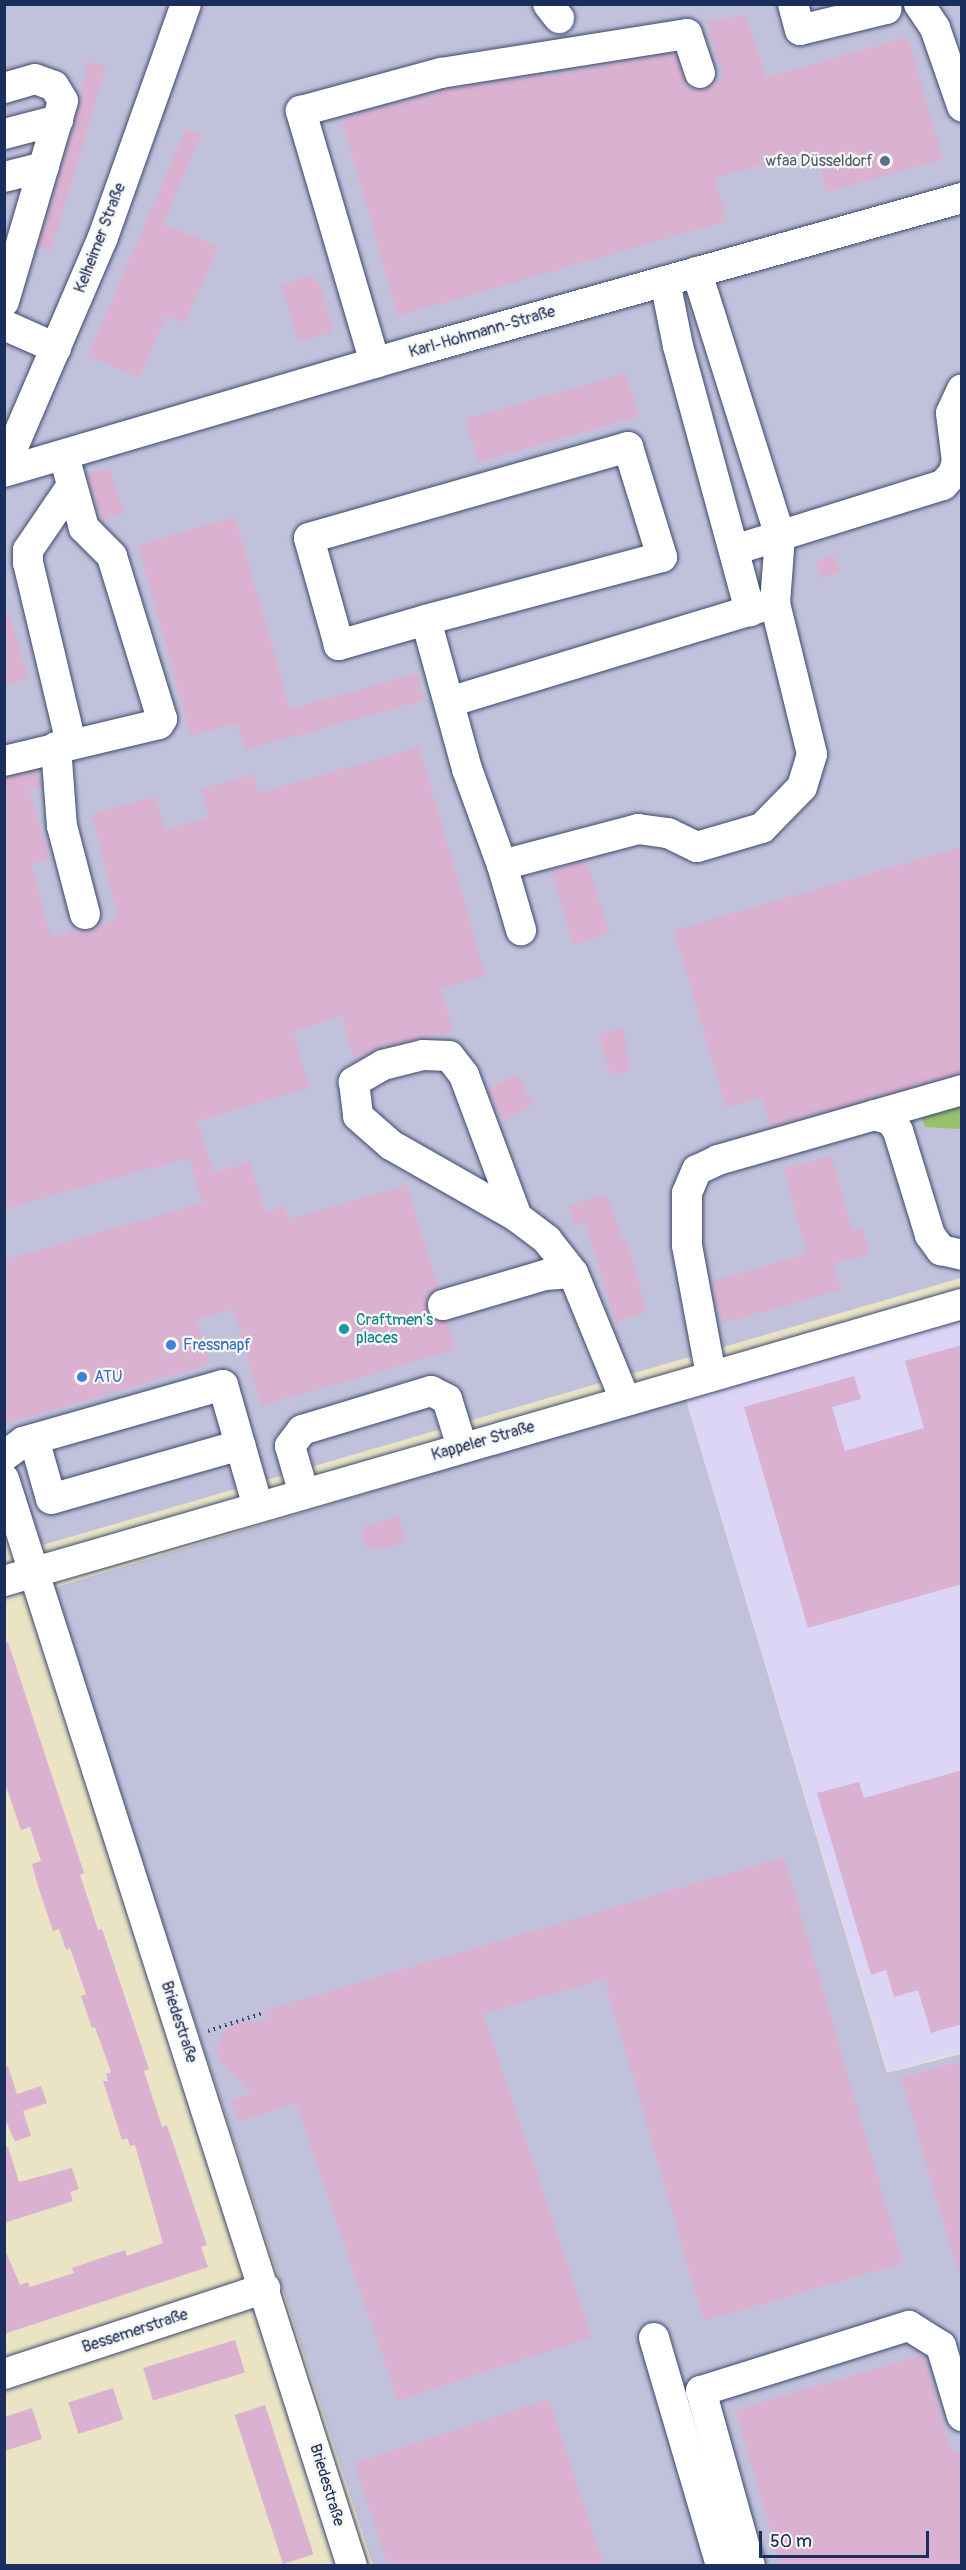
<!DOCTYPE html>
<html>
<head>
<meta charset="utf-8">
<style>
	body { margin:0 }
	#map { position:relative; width:966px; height:2570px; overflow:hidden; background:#eae3c4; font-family:Pangolin,sans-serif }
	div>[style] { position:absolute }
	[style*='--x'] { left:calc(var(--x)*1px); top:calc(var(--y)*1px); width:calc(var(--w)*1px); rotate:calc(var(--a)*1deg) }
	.built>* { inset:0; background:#ddd5f6 }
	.industrial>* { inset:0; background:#c2c1dc }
	.green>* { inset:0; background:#99c16d }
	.building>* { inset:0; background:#dab1d1; transform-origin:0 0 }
	.path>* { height:4px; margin-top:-2px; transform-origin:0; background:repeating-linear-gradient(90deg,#3a4a6d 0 1.5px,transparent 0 6px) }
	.roads { filter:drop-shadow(0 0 2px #3a4a6d) drop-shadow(0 0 2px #3a4a6d) }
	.minor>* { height:30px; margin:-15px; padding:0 15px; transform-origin:15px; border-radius:15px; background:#fff }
	.dots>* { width:16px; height:16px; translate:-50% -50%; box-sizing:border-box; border:3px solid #f6f6f2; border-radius:50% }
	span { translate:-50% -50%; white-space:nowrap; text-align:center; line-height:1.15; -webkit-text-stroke:4.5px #f6f6f2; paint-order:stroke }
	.service-label { font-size:16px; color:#4e5e75 }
	.right { translate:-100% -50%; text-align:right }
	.street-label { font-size:16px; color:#1b2f5e }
	.culture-label { font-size:16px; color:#0d838f }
	.left { translate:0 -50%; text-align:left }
	.shop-label { font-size:16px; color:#366cbe }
	.frame { position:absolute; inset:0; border:6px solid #1b2f5e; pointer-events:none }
	.scale { position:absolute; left:759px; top:2531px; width:170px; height:27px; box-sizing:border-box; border:3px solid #1b2f5e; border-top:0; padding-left:8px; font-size:18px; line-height:21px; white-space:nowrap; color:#1b2f5e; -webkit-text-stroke:4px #f6f6f2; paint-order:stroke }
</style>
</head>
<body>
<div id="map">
	<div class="built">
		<div style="clip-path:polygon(961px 1315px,961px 2052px,888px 2072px,685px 1397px)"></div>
	</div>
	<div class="industrial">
		<div style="clip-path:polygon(5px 5px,961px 5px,961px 187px,5px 461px)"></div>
		<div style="clip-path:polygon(961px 205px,961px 1278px,39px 1546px,4px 1431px,4px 480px)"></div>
		<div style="clip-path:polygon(685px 1397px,887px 2073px,961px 2054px,961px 2565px,373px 2565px,53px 1588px)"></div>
	</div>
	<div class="green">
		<div style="clip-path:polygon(961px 1102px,961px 1129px,925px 1127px,921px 1113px)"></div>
	</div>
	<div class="building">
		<div style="clip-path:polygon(746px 15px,766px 78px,908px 37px,943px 159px,827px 192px,819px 163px,808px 166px,805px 156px,763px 168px,762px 164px,715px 179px,727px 221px,398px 316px,342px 119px,445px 90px,543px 74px,544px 77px,675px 53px,689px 88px,705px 89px,723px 78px,707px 21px)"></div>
		<div style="clip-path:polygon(88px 61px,106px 66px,51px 251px,38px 247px,74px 125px)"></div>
		<div style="clip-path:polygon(186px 129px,201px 135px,163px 224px,218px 247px,185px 323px,166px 316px,139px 378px,88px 356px)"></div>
		<div style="clip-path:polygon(313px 275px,316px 284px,320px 283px,333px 332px,298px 342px,281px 285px)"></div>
		<div style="left:626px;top:373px;width:45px;height:167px;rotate:74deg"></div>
		<div style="left:109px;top:467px;width:49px;height:23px;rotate:72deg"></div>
		<div style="clip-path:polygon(235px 517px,290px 709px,417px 673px,424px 700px,245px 750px,237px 723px,191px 736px,138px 545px)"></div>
		<div style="left:834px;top:555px;width:18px;height:20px;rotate:71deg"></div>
		<div style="clip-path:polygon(4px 614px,10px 614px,28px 678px,4px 685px)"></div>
		<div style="clip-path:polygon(419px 747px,486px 976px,441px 989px,453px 1031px,379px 1048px,354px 1059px,342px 1016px,293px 1031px,310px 1088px,197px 1121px,213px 1173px,250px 1162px,265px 1213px,285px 1206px,288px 1219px,407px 1185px,438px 1289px,430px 1294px,426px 1309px,432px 1318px,447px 1322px,455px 1350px,261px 1406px,233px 1309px,197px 1320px,210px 1364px,4px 1424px,4px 1260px,202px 1203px,189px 1158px,4px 1209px,4px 778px,37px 771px,41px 786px,29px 790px,50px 859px,31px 864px,51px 937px,78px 929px,90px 930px,118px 918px,92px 814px,156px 796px,165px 829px,209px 817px,201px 789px,253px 774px,258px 793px)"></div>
		<div style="clip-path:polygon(962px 847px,962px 1073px,770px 1127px,762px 1098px,726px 1108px,674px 930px)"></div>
		<div style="left:587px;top:860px;width:77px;height:38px;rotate:73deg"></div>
		<div style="clip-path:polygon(623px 1027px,630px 1071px,611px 1076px,599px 1034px)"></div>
		<div style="left:517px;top:1074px;width:35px;height:33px;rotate:63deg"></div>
		<div style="clip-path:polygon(831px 1155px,852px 1230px,862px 1228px,869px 1254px,834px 1264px,841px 1290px,722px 1323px,711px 1281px,807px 1254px,784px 1169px)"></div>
		<div style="clip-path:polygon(606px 1193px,623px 1239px,626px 1238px,647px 1312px,615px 1322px,585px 1222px,574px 1226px,568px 1206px)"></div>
		<div style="clip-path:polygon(962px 1345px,962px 1584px,808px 1628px,744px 1407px,854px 1376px,861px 1399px,832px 1407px,845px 1451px,924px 1428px,905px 1361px)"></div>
		<div style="clip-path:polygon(399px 1516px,406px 1542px,374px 1551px,372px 1546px,366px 1548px,361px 1528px)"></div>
		<div style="clip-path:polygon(8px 1642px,84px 1873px,80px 1875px,92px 1911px,98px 1930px,102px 1929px,149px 2069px,144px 2071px,162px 2127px,167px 2125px,207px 2245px,201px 2247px,208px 2267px,4px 2334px,4px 2248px,20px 2285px,28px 2282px,30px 2287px,74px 2273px,72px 2268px,104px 2257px,125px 2250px,127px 2256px,163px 2243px,135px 2145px,130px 2146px,127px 2138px,122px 2140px,103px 2081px,108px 2081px,106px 2074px,111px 2072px,95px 2027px,92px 2028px,81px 1996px,86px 1994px,70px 1948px,66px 1950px,59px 1929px,53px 1931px,38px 1886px,32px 1864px,41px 1861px,30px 1827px,21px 1830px,4px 1780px,4px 1643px)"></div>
		<div style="clip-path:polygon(962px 1770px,962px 2024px,931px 2033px,918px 1990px,894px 1997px,886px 1970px,871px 1975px,817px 1793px,859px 1782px,864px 1798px)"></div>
		<div style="clip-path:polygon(784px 1857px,903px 2263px,704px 2321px,604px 1979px,483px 2014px,592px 2337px,398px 2401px,296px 2103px,238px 2122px,231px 2100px,252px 2093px,218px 2059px,216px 2050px,223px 2032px,238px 2022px,267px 2021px,264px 2011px,292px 2002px)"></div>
		<div style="clip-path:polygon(962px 2061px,962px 2268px,957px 2269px,901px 2078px)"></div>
		<div style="clip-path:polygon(8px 2066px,17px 2094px,41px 2086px,47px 2103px,23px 2111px,31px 2136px,15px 2141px,4px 2117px,4px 2067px)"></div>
		<div style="clip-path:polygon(8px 2147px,19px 2182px,72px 2168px,79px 2189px,70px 2192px,73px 2201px,4px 2223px,4px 2148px)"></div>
		<div style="left:235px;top:2340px;width:34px;height:96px;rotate:73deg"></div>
		<div style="clip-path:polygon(923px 2355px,952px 2453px,962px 2450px,962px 2565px,781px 2565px,735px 2410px)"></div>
		<div style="left:113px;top:2388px;width:33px;height:47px;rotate:72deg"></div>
		<div style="clip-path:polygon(549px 2399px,604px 2565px,388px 2565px,354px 2463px)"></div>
		<div style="left:265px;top:2405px;width:157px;height:32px;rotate:72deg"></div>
		<div style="clip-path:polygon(32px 2408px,42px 2439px,4px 2451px,4px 2417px)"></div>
	</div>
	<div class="path">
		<div style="--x:208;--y:2031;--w:58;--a:-18.1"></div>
	</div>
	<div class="roads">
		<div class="minor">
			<div style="--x:548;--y:4;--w:18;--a:52"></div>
			<div style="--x:793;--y:4;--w:27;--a:75"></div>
			<div style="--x:800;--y:30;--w:89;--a:-13.7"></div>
			<div style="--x:886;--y:9;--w:5;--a:-101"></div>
			<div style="--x:919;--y:4;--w:29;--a:56"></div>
			<div style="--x:935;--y:28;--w:83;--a:70.9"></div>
			<div style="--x:4;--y:88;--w:32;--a:-16"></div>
			<div style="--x:35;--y:79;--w:20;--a:20"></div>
			<div style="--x:54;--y:86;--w:17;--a:59"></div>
			<div style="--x:63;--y:101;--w:209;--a:106.4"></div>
			<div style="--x:4;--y:134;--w:56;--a:-14.5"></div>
			<div style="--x:4;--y:177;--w:41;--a:-14"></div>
			<div style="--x:665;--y:281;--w:66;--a:78.7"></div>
			<div style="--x:678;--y:346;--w:275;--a:74.8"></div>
			<div style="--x:4;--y:325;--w:57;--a:23.9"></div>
			<div style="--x:375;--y:363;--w:263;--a:-106.4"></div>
			<div style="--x:301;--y:111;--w:145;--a:-15.2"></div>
			<div style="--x:441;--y:73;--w:249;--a:-9"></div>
			<div style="--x:687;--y:34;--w:41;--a:71.6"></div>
			<div style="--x:4;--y:468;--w:251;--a:-66.8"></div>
			<div style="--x:103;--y:237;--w:247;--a:-70.4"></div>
			<div style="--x:4;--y:472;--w:433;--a:-16.4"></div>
			<div style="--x:419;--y:350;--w:564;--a:-15.64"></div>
			<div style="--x:734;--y:550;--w:219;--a:-17.3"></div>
			<div style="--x:943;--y:485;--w:15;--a:-48"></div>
			<div style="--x:953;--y:474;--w:13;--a:-72"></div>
			<div style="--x:957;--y:462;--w:49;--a:-97"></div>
			<div style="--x:951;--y:413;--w:26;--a:-65"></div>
			<div style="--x:426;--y:620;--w:91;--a:164"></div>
			<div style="--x:339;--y:645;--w:111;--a:-105.7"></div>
			<div style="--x:309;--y:538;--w:332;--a:-15.9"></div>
			<div style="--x:628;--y:447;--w:115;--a:72.8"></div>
			<div style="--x:662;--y:557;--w:244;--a:165.1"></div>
			<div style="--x:426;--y:620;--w:155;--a:74.6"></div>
			<div style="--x:467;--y:769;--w:102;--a:70"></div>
			<div style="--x:502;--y:865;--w:68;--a:73.7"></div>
			<div style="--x:449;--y:702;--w:341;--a:-16.9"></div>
			<div style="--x:775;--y:603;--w:67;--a:-85.7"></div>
			<div style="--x:780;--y:536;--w:277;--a:-107.5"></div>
			<div style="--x:71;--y:743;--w:185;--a:-103.4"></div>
			<div style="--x:28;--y:563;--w:13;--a:-90"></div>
			<div style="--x:28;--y:550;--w:76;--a:-55.7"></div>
			<div style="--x:56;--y:747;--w:79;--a:85.7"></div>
			<div style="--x:62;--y:826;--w:91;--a:75.4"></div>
			<div style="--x:4;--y:761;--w:159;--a:-13.4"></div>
			<div style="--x:159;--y:724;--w:6;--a:-59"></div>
			<div style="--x:162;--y:719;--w:170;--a:-107.1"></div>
			<div style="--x:112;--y:556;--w:40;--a:-135"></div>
			<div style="--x:84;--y:528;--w:75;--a:-105.5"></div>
			<div style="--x:502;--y:865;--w:141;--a:-14.8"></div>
			<div style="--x:638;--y:829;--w:30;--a:8"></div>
			<div style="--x:668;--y:833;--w:32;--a:26"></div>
			<div style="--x:697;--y:847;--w:68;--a:-16.3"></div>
			<div style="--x:762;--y:828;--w:57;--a:-45.7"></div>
			<div style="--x:802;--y:787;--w:34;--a:-73"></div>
			<div style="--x:812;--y:754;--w:155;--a:-103.8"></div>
			<div style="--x:874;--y:1115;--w:18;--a:16"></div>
			<div style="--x:891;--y:1120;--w:13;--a:58"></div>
			<div style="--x:898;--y:1131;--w:109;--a:72.9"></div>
			<div style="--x:930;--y:1235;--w:19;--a:54"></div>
			<div style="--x:941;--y:1250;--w:22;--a:13"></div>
			<div style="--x:517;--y:1217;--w:152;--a:-110.5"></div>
			<div style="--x:464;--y:1075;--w:24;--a:-128"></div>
			<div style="--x:449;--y:1056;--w:26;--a:-178"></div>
			<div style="--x:423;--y:1055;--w:41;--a:166"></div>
			<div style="--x:383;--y:1065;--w:34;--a:150"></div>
			<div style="--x:354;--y:1082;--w:34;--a:83"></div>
			<div style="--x:358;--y:1116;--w:44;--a:41.3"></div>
			<div style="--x:391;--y:1145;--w:145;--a:29.7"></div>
			<div style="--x:517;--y:1217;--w:38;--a:37"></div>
			<div style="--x:547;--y:1240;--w:42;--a:51.8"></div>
			<div style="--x:573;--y:1273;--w:137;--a:67.7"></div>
			<div style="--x:443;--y:1305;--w:106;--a:-16.4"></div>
			<div style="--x:545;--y:1275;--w:28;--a:-4"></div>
			<div style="--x:711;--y:1375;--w:132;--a:-100.5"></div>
			<div style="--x:687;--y:1245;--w:52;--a:-90"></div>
			<div style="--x:687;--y:1193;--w:25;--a:-67"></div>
			<div style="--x:697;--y:1170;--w:23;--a:-25"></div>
			<div style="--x:718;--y:1160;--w:254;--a:-16"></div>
			<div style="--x:34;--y:1439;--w:62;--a:74.2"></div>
			<div style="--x:51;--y:1499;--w:197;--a:-15.9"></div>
			<div style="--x:4;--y:1456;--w:24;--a:-36"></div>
			<div style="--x:23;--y:1442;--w:208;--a:-15.9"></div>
			<div style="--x:223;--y:1385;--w:127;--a:74"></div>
			<div style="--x:4;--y:1479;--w:1141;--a:72.25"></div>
			<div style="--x:304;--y:1494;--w:50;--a:-106.3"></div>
			<div style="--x:290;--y:1446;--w:20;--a:-53"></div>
			<div style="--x:302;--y:1430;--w:135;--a:-16.8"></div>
			<div style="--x:431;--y:1391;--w:18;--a:27"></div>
			<div style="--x:447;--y:1399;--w:50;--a:72.6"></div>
			<div style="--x:4;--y:1581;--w:997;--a:-16.13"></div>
			<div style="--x:654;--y:2338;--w:238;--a:73.6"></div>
			<div style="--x:4;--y:2374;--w:275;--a:-18.2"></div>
			<div style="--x:750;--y:2566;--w:182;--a:-105.6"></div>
			<div style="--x:701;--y:2391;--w:218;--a:-17.4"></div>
			<div style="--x:909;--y:2326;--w:38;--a:32"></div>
			<div style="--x:941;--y:2346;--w:73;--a:73.3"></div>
		</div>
	</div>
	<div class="dots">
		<div style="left:885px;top:161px;background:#5c6f8a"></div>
		<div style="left:344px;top:1329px;background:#0f9aa8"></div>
		<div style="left:171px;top:1345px;background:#3f7fe0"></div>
		<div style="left:82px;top:1377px;background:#3f7fe0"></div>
	</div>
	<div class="service-label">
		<span class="right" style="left:873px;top:161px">wfaa Düsseldorf</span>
	</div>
	<div class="street-label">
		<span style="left:100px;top:238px;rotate:-69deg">Kelheimer Straße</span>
		<span style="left:482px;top:332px;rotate:-16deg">Karl-Hohmann-Straße</span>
		<span style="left:483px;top:1441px;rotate:-16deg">Kappeler Straße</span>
		<span style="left:179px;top:2022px;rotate:72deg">Briedestraße</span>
		<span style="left:135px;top:2331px;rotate:-18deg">Bessemerstraße</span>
		<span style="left:327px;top:2485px;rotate:73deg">Briedestraße</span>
	</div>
	<div class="culture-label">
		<span class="left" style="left:356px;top:1329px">Craftmen's<br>places</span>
	</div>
	<div class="shop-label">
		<span class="left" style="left:183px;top:1345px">Fressnapf</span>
		<span class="left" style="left:94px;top:1377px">ATU</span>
	</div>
	<div class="frame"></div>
	<div class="scale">50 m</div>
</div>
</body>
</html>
